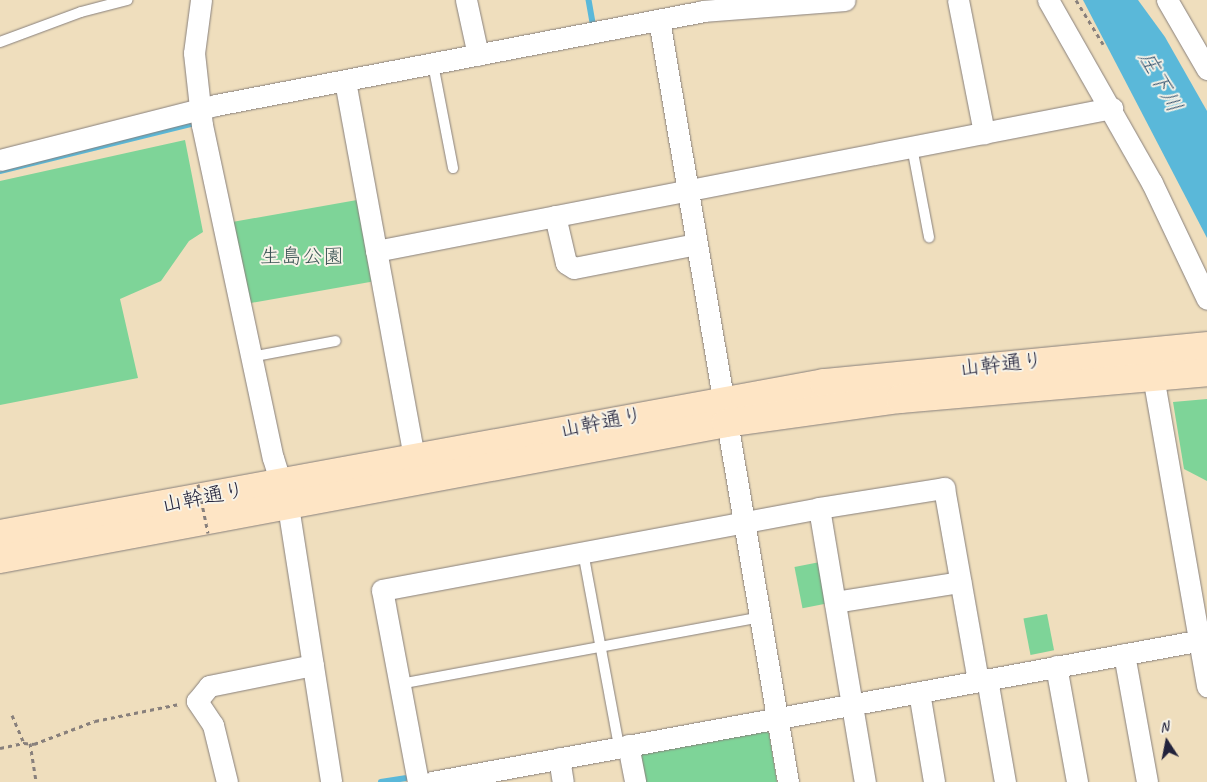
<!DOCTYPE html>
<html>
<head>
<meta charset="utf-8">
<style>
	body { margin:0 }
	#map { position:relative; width:1207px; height:782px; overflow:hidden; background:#efdebd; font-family:Caveat,"Klee One",sans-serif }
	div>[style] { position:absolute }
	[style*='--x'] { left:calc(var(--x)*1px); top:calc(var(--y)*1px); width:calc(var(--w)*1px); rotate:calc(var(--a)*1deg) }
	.green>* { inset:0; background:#7ed498; transform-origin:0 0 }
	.water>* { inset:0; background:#5ab8d9 }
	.stream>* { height:5.5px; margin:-2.75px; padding:0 2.75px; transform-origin:2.75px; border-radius:2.75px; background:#5ab8d9 }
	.path>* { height:3px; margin-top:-1.5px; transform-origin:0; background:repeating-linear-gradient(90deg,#88807c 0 4px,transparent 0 8px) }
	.roads { filter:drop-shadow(0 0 1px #88807c) drop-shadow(0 0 1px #88807c) }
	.lane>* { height:10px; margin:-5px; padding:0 5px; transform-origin:5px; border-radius:5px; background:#fff }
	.street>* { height:21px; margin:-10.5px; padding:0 10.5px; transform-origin:10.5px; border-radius:10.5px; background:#fff }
	.secondary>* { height:28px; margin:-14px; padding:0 14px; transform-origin:14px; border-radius:14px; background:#fee5c5 }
	.path-bridge>* { height:3px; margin-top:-1.5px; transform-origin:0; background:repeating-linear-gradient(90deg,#88807c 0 4px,transparent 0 8px) }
	span { translate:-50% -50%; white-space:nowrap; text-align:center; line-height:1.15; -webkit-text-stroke:4px #f7f3e8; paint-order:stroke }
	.park-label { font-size:21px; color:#3e5757 }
	.street-label { font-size:21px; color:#22223b }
	.water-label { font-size:22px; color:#365672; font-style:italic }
	.north { position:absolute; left:1142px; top:717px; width:50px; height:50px; -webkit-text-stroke:4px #f7f3e8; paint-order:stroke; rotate:349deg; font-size:14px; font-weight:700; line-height:20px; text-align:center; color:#22223b }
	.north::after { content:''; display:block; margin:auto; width:18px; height:22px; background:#22223b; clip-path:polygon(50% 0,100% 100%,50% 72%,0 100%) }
</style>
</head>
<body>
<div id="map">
	<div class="green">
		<div style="clip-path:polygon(185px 140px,203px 232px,189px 241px,161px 281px,120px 299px,138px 378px,0 405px,0 181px)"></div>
		<div style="left:357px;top:200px;width:83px;height:128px;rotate:80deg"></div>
		<div style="clip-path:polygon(1207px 399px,1207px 481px,1184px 469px,1173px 402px)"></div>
		<div style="left:820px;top:562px;width:42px;height:26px;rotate:79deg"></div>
		<div style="left:1047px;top:614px;width:37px;height:24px;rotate:79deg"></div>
		<div style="clip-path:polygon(761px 729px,769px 733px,777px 782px,641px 782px,637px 757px,644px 752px)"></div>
	</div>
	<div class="water">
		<div style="clip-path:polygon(1083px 0,1138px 0,1165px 37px,1207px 111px,1207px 238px)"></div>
	</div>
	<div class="stream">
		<div style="--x:589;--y:0;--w:23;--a:80"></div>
		<div style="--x:0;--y:171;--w:198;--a:-13.8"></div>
		<div style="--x:381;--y:782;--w:24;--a:-9"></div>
	</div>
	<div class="path">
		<div style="--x:1076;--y:0;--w:52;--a:58.5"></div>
		<div style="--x:12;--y:715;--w:30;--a:67"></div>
		<div style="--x:24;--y:743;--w:10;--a:6"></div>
		<div style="--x:34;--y:744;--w:65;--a:-20.7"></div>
		<div style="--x:95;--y:721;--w:86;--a:-11.4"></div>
		<div style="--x:30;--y:743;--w:39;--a:81"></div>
		<div style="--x:0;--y:748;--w:25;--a:-12"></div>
	</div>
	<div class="roads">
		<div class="lane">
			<div style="--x:0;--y:42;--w:86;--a:-20.3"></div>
			<div style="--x:81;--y:12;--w:48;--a:-14.6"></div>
			<div style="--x:433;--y:64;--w:106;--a:79.1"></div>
			<div style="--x:912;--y:147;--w:92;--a:79.3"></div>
			<div style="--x:251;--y:357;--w:86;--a:-10.7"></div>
			<div style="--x:583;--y:552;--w:198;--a:79.5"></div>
			<div style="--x:400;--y:684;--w:366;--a:-10.5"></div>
		</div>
		<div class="street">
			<div style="--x:201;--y:0;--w:53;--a:97.5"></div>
			<div style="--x:194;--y:53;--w:72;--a:83.7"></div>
			<div style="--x:202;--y:125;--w:340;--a:78"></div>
			<div style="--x:273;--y:458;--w:50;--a:72.6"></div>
			<div style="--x:288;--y:506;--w:279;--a:81.1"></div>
			<div style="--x:466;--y:0;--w:56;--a:77.7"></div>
			<div style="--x:958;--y:0;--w:136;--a:78.9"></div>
			<div style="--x:1048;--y:0;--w:210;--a:60.4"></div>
			<div style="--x:1152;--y:183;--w:128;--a:64.6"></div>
			<div style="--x:1167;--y:0;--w:80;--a:59.9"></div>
			<div style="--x:659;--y:20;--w:773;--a:80.39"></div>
			<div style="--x:345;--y:81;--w:382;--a:79.6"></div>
			<div style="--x:0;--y:160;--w:223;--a:-14.3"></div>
			<div style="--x:216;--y:105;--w:496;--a:-10.9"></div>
			<div style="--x:703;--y:11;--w:142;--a:-4.4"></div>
			<div style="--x:555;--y:216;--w:48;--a:76.8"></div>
			<div style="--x:566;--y:263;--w:9;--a:32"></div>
			<div style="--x:574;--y:268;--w:124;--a:-11.1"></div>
			<div style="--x:376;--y:251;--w:750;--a:-11"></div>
			<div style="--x:1153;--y:376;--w:315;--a:80.1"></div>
			<div style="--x:819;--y:508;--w:278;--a:80.5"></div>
			<div style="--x:835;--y:602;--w:127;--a:-9.1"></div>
			<div style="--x:1124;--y:654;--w:130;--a:79.8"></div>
			<div style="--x:1056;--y:666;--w:118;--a:79.7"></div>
			<div style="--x:987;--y:679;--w:105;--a:80.1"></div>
			<div style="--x:919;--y:692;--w:91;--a:80.5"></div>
			<div style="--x:628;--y:745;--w:38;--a:79"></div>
			<div style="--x:559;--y:758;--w:24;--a:81"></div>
			<div style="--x:227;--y:782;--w:59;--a:-103.8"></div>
			<div style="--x:213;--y:725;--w:29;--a:-124"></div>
			<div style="--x:197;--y:701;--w:19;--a:-51"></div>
			<div style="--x:209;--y:686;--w:106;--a:-11.4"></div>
			<div style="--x:418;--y:782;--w:195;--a:-100.6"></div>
			<div style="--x:382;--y:590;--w:445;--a:-10.6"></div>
			<div style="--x:819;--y:508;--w:127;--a:-9.1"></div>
			<div style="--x:944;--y:488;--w:196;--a:80"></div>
			<div style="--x:432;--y:782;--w:788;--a:-10.45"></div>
		</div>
		<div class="secondary">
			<div style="--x:0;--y:534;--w:838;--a:-10.38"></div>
			<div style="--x:824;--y:383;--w:385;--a:-5.5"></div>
			<div style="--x:0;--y:559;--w:739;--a:-10.61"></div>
			<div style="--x:726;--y:423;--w:176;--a:-7.9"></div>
			<div style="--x:900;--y:399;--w:308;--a:-5"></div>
		</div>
	</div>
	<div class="path-bridge">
		<div style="--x:198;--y:484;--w:50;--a:78.5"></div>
	</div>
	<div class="park-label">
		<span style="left:302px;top:256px">生島公園</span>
	</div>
	<div class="street-label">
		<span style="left:1001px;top:364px;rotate:-6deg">山幹通り</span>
		<span style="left:601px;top:422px;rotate:-11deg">山幹通り</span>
		<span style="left:203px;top:497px;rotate:-11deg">山幹通り</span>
	</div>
	<div class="water-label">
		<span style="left:1160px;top:82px;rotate:61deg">庄下川</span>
	</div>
	<div class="north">N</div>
</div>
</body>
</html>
